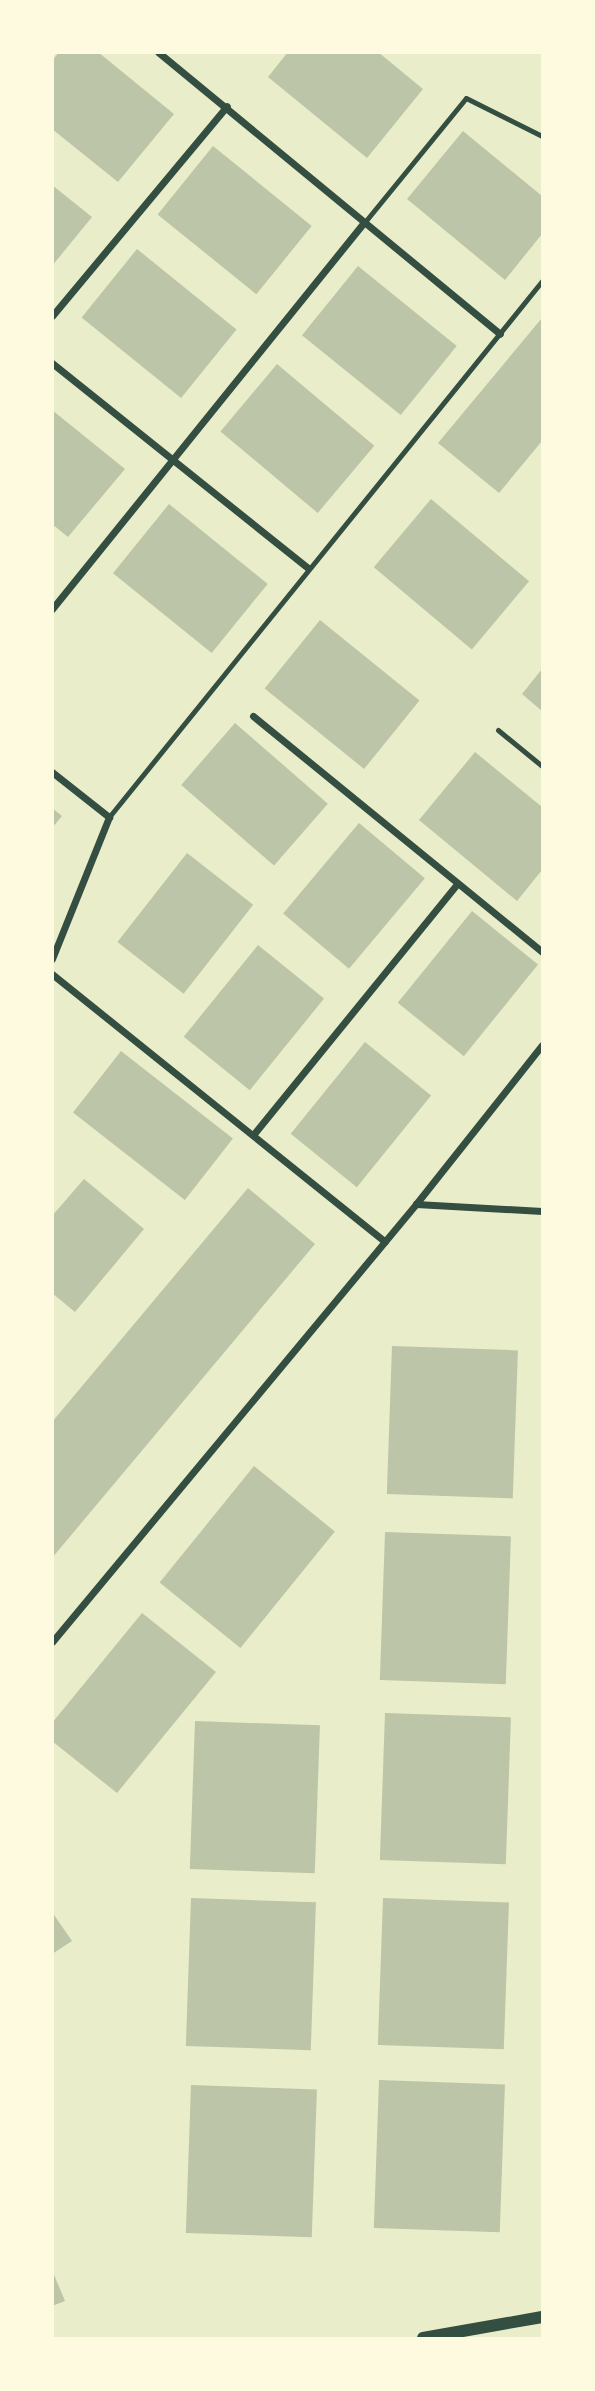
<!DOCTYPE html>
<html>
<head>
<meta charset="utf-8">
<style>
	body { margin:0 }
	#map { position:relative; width:595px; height:2391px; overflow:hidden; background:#e9edc9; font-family:"Space Grotesk",sans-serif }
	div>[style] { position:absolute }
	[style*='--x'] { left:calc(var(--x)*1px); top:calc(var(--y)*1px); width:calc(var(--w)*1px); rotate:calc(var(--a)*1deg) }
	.building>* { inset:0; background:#bcc5a7; transform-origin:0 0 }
	.service>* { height:5px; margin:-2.5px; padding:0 2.5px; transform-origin:2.5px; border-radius:2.5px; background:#344e41 }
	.minor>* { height:7px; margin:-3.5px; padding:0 3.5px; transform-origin:3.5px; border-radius:3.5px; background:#344e41 }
	.tertiary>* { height:12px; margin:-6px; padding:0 6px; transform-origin:6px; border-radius:6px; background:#344e41 }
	span { translate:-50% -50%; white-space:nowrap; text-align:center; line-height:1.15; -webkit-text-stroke:7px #fefae0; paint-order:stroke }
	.frame { position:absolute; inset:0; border:54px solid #fefae0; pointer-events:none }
</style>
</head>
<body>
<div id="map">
	<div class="building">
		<div style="clip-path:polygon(59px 52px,98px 52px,174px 114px,118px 182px,52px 129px,52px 61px)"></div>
		<div style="clip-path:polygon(288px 52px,378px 52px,423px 89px,367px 158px,268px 77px)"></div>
		<div style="clip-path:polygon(463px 131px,542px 196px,542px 234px,505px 280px,407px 199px)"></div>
		<div style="left:213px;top:146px;width:127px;height:88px;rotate:39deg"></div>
		<div style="clip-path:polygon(52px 185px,92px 217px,52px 266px)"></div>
		<div style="left:137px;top:249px;width:128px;height:88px;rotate:39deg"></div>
		<div style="left:358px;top:266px;width:127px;height:89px;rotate:39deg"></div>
		<div style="clip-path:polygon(542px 318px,542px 441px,499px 493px,438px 443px)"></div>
		<div style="left:277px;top:364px;width:127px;height:88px;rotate:40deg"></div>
		<div style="clip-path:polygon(52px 410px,125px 469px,68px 537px,52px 524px)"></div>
		<div style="left:431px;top:499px;width:128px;height:89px;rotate:40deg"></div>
		<div style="left:169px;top:504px;width:127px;height:89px;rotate:39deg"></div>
		<div style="left:320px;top:620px;width:128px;height:88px;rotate:39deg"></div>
		<div style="clip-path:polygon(542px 669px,542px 711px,522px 694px)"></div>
		<div style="left:235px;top:723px;width:123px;height:82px;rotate:41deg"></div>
		<div style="clip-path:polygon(475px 752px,542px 807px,542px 870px,517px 901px,419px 820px)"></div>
		<div style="clip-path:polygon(52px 808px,62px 816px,52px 828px)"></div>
		<div style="left:359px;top:823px;width:86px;height:118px;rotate:40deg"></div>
		<div style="left:187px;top:853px;width:84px;height:113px;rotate:38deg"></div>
		<div style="left:472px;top:911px;width:85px;height:118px;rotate:39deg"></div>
		<div style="left:258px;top:945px;width:85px;height:118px;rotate:39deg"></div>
		<div style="left:365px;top:1042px;width:85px;height:118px;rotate:39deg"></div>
		<div style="left:121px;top:1051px;width:142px;height:78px;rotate:38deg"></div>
		<div style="clip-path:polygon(84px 1179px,144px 1229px,75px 1312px,52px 1293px,52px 1216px)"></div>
		<div style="clip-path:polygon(248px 1188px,315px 1244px,52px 1558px,52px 1422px)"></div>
		<div style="left:392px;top:1346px;width:126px;height:148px;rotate:2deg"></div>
		<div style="left:254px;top:1466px;width:104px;height:150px;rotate:39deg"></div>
		<div style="left:385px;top:1532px;width:126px;height:148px;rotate:2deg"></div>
		<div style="clip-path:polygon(142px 1613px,216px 1672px,117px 1793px,52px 1741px,52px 1723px)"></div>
		<div style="left:385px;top:1713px;width:126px;height:147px;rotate:2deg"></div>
		<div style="left:195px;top:1721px;width:125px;height:148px;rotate:2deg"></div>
		<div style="left:191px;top:1898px;width:125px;height:148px;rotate:2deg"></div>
		<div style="left:383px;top:1898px;width:126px;height:147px;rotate:2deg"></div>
		<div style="clip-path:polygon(52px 1912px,72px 1941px,52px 1954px)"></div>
		<div style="left:379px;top:2080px;width:126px;height:148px;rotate:2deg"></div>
		<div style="left:191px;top:2085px;width:126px;height:148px;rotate:2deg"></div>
		<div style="clip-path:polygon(52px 2270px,65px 2301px,52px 2306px)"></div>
	</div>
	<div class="service">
		<div style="--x:364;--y:223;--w:161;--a:-50.8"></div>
		<div style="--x:466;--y:98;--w:85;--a:26.6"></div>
		<div style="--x:498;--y:730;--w:57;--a:39.3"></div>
		<div style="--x:109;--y:817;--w:689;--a:-51.07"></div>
	</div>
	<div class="minor">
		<div style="--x:158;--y:52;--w:443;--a:39.5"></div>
		<div style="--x:52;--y:316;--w:273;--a:-50.2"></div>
		<div style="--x:52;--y:363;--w:328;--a:38.7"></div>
		<div style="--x:52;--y:609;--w:496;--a:-51.1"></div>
		<div style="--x:253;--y:716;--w:373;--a:39.2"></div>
		<div style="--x:52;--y:772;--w:73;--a:38.3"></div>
		<div style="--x:109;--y:817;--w:153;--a:111.9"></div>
		<div style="--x:52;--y:974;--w:427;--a:38.8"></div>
		<div style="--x:253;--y:1135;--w:323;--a:-50.9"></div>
		<div style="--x:416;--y:1204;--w:203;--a:-51.6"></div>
		<div style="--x:52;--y:1642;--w:570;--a:-50.27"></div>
		<div style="--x:416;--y:1204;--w:126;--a:3.2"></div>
	</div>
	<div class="tertiary">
		<div style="--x:423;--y:2338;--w:121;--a:-10"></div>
	</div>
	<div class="frame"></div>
</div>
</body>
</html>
